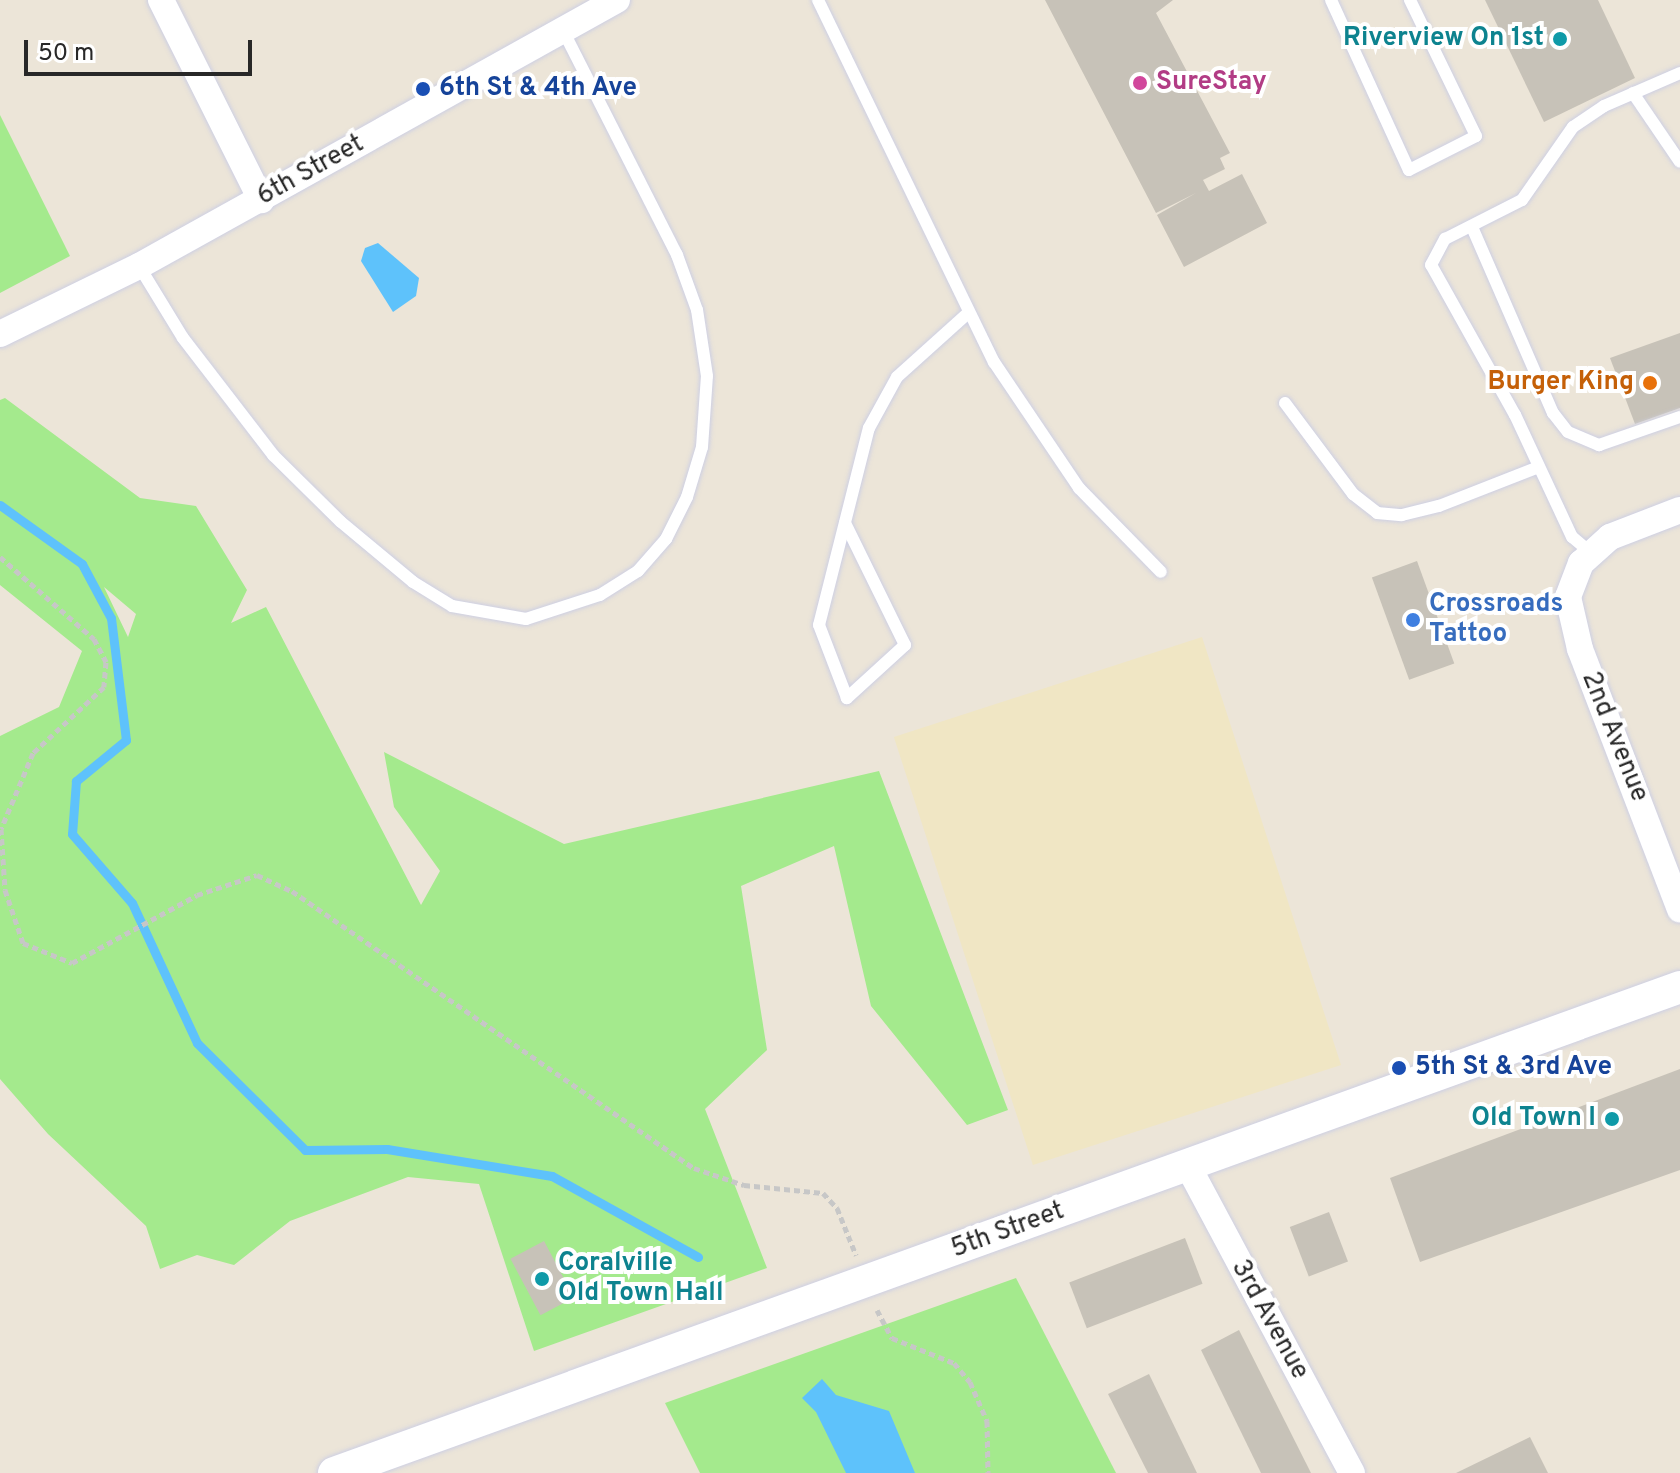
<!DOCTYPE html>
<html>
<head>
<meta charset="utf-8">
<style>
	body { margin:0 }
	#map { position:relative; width:1680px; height:1473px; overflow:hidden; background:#ece5d8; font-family:Overpass,sans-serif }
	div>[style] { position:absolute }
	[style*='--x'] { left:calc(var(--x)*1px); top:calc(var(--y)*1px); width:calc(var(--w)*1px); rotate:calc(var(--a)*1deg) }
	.education>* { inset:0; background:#f0e6c4; transform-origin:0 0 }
	.green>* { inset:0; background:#a4ea8d }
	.water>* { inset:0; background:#5ec2fb }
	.stream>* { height:9px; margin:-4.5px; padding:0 4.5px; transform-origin:4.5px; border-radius:4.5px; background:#5ec2fb }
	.building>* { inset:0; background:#c7c2b8; transform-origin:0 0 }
	.path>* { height:5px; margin-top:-2.5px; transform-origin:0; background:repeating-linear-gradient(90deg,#c7c7c7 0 6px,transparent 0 10px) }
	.roads { filter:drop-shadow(0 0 2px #cdcfe3) drop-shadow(0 0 2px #cdcfe3) }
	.service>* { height:12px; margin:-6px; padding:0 6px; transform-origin:6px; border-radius:6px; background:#fff }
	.minor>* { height:26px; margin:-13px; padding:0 13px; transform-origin:13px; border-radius:13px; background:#fff }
	.tertiary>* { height:32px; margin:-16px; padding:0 16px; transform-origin:16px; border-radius:16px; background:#fff }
	.dots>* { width:22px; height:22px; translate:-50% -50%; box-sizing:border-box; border:4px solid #fff; border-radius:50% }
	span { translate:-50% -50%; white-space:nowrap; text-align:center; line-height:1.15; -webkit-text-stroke:8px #fff; paint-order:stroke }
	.culture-label { font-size:26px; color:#0d838f; font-weight:700 }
	.right { translate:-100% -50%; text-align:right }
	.left { translate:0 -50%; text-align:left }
	.hotel-label { font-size:26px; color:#b23c85; font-weight:700 }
	.transit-label { font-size:26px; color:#164399; font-weight:700 }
	.street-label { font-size:26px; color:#282828 }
	.food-label { font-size:26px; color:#c56008; font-weight:700 }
	.shop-label { font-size:26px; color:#366cbe; font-weight:700 }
	.scale { position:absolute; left:24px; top:40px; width:228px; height:36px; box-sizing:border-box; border:4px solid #282828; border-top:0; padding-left:10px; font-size:24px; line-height:28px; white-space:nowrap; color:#282828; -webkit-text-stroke:6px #fff; paint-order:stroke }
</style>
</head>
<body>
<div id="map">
	<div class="education">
		<div style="left:1202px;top:637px;width:450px;height:324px;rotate:72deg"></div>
	</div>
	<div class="green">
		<div style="clip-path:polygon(0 115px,70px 256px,0 293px)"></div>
		<div style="clip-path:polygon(evenodd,5px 398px,140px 498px,196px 506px,247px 590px,231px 623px,266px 607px,421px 905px,440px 871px,394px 807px,384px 752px,564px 844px,879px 771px,1008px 1110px,967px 1125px,871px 1006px,834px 846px,741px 886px,767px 1050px,705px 1109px,767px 1268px,534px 1351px,479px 1184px,408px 1177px,290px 1221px,234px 1265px,197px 1255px,160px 1269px,146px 1226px,48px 1134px,0 1079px,0 736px,59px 707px,82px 651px,0 585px,0 400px,5px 398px,104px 587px,136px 614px,128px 637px,104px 587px)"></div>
		<div style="clip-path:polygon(1016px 1278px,1116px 1473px,700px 1473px,665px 1403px)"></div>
	</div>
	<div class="water">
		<div style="clip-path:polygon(378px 243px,419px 278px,416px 296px,393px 312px,361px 261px,365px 248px)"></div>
		<div style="clip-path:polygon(822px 1379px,836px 1395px,889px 1411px,915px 1473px,846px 1473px,816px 1412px,802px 1398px)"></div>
	</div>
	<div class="stream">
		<div style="--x:0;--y:505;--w:101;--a:35.7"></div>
		<div style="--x:82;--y:564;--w:61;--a:61.8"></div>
		<div style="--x:111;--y:618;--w:123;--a:83"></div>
		<div style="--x:126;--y:740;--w:65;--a:140.6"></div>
		<div style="--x:76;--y:781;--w:53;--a:94.3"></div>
		<div style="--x:72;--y:834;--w:91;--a:49"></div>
		<div style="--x:132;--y:903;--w:154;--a:65.1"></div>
		<div style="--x:197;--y:1043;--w:152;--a:44.7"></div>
		<div style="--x:305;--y:1150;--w:82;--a:-0.7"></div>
		<div style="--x:387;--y:1149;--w:167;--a:9.3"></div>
		<div style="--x:552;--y:1176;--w:167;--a:29"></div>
	</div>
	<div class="building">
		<div style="clip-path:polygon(1045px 0,1173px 0,1156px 13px,1230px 153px,1220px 158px,1225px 169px,1203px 180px,1209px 191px,1242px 174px,1267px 223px,1184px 267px,1157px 215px,1196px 193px,1156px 213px)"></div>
		<div style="clip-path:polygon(1485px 0,1598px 0,1635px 78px,1544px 122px)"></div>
		<div style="clip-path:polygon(1680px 333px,1680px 408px,1635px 424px,1610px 358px)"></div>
		<div style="left:1417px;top:561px;width:109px;height:48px;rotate:70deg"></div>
		<div style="clip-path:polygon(1680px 1069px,1680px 1170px,1420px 1262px,1390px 1178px)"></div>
		<div style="left:1329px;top:1212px;width:53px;height:42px;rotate:69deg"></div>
		<div style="left:1185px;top:1238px;width:49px;height:124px;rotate:69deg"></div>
		<div style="left:544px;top:1241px;width:64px;height:38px;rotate:62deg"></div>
		<div style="clip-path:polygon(1239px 1330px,1311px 1473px,1261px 1473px,1201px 1350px)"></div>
		<div style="clip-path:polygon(1149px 1374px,1197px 1473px,1148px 1473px,1108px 1394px)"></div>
		<div style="clip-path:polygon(1530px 1437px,1548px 1473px,1456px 1473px)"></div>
	</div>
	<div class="path">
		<div style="--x:0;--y:557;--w:125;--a:41.1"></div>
		<div style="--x:94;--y:639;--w:26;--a:62"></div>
		<div style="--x:106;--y:662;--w:25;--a:95"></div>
		<div style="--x:104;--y:687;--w:97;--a:137.1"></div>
		<div style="--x:33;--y:753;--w:82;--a:112.8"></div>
		<div style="--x:1;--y:829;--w:61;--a:86.2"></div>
		<div style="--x:5;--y:890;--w:56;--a:71.2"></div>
		<div style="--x:23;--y:943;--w:53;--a:22.2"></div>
		<div style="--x:72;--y:963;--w:142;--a:-28.5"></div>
		<div style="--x:197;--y:895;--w:63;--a:-18.4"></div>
		<div style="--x:257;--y:875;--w:38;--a:25"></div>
		<div style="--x:292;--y:891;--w:488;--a:34.6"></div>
		<div style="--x:694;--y:1168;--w:53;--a:18.8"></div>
		<div style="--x:744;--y:1185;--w:79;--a:5.8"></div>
		<div style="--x:823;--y:1193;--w:21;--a:47"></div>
		<div style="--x:837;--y:1208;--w:51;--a:68"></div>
		<div style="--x:877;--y:1310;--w:32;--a:62"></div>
		<div style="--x:892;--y:1338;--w:67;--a:22"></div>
		<div style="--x:954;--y:1363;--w:25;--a:50"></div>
		<div style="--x:970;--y:1382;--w:43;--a:66.4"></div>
		<div style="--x:987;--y:1421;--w:52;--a:88.9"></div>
	</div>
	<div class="roads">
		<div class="service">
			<div style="--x:818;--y:0;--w:403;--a:64.1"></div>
			<div style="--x:994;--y:362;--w:152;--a:56"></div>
			<div style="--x:1079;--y:488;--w:117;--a:45.7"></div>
			<div style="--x:1331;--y:0;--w:187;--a:65.4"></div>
			<div style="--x:1409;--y:170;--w:75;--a:-26.9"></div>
			<div style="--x:1476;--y:136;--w:151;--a:-115.9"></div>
			<div style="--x:1633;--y:93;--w:83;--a:55.7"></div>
			<div style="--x:1472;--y:227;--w:203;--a:66.5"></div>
			<div style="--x:1553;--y:413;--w:24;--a:52"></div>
			<div style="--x:1568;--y:432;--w:34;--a:23"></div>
			<div style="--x:1599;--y:445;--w:86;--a:-19.1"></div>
			<div style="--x:139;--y:266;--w:84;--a:58.6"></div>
			<div style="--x:183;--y:338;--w:148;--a:52.4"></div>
			<div style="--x:273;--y:455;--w:95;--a:44.6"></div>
			<div style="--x:341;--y:522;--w:94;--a:39.8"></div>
			<div style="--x:413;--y:582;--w:46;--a:31.6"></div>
			<div style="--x:452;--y:606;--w:75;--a:10"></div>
			<div style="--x:526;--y:619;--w:78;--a:-18"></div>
			<div style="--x:600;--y:595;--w:45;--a:-32.3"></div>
			<div style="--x:638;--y:571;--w:43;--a:-48.8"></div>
			<div style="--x:666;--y:539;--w:47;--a:-63.4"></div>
			<div style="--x:687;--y:497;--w:52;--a:-73.3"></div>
			<div style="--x:702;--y:447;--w:71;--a:-86"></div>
			<div style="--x:707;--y:376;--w:67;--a:-98.6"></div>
			<div style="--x:697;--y:310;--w:59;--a:-110"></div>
			<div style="--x:677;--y:255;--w:252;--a:-116.9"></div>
			<div style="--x:1285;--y:403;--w:114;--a:53.2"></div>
			<div style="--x:1353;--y:494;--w:31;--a:38"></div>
			<div style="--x:1377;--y:513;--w:25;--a:5"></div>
			<div style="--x:1402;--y:515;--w:38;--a:-14"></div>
			<div style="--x:1439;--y:506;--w:104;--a:-21.4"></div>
			<div style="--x:845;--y:523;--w:136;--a:63.8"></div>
			<div style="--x:905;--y:645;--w:79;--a:137.6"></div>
			<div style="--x:847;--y:698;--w:78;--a:-111"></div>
			<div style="--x:819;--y:625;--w:203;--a:-75.8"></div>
			<div style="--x:869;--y:428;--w:58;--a:-61.2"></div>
			<div style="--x:897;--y:377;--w:96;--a:-42"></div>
			<div style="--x:1590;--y:552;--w:23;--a:-140"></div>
			<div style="--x:1572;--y:537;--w:135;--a:-115"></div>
			<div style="--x:1515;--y:415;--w:172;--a:-119.2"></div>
			<div style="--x:1431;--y:265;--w:30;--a:-62"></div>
			<div style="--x:1445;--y:239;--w:86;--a:-26.9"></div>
			<div style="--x:1522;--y:200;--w:89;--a:-55.1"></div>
			<div style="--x:1573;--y:127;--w:37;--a:-34"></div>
			<div style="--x:1604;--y:106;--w:83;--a:-23.5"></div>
		</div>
		<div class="minor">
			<div style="--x:161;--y:0;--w:224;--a:63.4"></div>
			<div style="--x:0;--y:334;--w:155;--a:-26.1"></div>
			<div style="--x:139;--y:266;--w:547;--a:-29.1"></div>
			<div style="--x:1680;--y:510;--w:75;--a:158.9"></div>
			<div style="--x:1610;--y:537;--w:39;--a:138"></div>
			<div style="--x:1581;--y:563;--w:36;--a:111"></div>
			<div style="--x:1568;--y:597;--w:53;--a:77"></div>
			<div style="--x:1580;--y:649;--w:279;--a:69"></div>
			<div style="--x:1188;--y:1166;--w:348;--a:61.9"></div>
		</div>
		<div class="tertiary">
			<div style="--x:334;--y:1473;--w:1431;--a:-19.85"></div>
		</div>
	</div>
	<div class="dots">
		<div style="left:1560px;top:39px;background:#0f9aa8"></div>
		<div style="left:1140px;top:83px;background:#d1479c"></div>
		<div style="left:423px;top:89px;background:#1a4fb4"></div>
		<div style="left:1650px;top:383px;background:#e8710a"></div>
		<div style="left:1413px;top:620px;background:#3f7fe0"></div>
		<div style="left:1399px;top:1068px;background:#1a4fb4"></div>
		<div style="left:1612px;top:1119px;background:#0f9aa8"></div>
		<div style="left:542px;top:1279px;background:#0f9aa8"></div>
	</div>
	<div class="culture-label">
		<span class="right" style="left:1544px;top:39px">Riverview On 1st</span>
		<span class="right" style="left:1596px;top:1119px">Old Town I</span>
		<span class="left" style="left:558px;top:1279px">Coralville<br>Old Town Hall</span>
	</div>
	<div class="hotel-label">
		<span class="left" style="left:1156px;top:83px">SureStay</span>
	</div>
	<div class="transit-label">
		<span class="left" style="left:439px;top:89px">6th St &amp; 4th Ave</span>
		<span class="left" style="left:1415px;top:1068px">5th St &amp; 3rd Ave</span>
	</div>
	<div class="street-label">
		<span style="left:311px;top:171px;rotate:-29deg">6th Street</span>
		<span style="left:1614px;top:737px;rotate:68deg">2nd Avenue</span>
		<span style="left:1008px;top:1231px;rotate:-20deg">5th Street</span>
		<span style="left:1269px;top:1320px;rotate:61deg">3rd Avenue</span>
	</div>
	<div class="food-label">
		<span class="right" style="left:1634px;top:383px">Burger King</span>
	</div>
	<div class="shop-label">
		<span class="left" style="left:1429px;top:620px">Crossroads<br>Tattoo</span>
	</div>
	<div class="scale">50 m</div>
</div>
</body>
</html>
